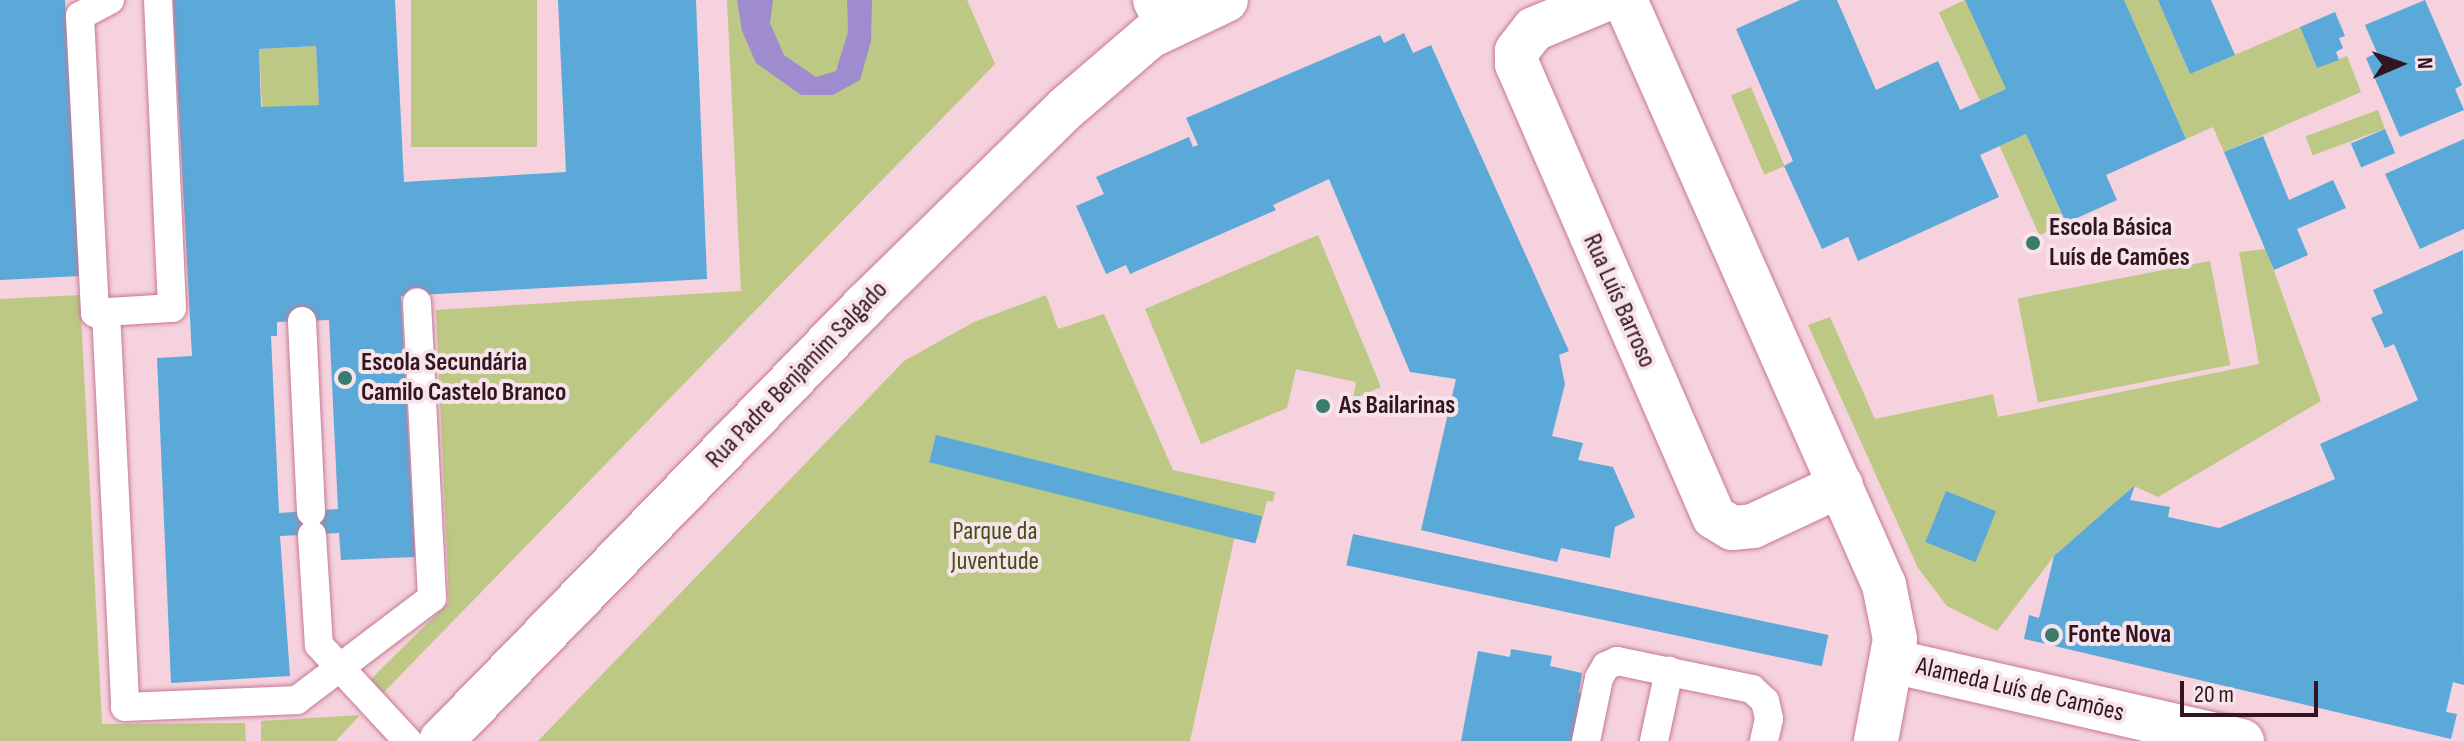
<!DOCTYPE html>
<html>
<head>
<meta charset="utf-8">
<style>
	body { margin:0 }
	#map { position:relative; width:2464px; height:741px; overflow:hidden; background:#f5d2dd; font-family:"Sofia Sans Condensed",sans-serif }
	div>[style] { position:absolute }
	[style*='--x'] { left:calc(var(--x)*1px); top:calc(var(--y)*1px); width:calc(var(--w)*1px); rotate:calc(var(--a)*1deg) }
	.green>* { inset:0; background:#bcc884; transform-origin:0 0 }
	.water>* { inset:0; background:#9f8cce }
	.building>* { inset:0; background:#5ba9d8; transform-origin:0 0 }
	.roads { filter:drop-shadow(0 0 2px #c77895) drop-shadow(0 0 2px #c77895) }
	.service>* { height:28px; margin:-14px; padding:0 14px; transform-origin:14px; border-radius:14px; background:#fff }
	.minor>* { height:44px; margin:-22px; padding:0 22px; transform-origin:22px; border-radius:22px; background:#fff }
	.tertiary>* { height:44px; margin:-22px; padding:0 22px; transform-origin:22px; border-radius:22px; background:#fff }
	.dots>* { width:22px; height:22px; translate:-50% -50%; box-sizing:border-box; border:4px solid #f6e4ea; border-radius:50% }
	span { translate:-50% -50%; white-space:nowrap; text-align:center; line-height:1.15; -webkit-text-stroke:8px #f6e4ea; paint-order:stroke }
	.poi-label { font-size:26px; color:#331520; font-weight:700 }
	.left { translate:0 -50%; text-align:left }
	.street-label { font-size:26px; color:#331520 }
	.park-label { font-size:26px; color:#464e18 }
	.north { position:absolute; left:2360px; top:24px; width:80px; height:80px; -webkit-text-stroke:6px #f6e4ea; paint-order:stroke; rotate:88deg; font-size:22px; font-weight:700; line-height:32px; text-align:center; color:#331520 }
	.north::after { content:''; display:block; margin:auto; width:28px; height:36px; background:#331520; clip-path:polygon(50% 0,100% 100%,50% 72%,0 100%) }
	.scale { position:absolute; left:2180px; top:681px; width:138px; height:36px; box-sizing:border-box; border:4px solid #331520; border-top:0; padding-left:10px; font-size:24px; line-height:28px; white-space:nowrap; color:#331520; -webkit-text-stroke:6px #f6e4ea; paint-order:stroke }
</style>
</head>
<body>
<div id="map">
	<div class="green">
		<div style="left:411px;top:0;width:126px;height:147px"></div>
		<div style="clip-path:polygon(727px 0,967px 0,995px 64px,383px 693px,370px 680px,449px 602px,436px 310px,741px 291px)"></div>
		<div style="left:1965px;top:0;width:98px;height:29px;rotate:65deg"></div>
		<div style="clip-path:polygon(2124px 0,2158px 0,2190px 74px,2300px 27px,2317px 68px,2347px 56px,2361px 92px,2224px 152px,2213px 127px,2186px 139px)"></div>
		<div style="left:316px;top:46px;width:59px;height:57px;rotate:87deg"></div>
		<div style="left:1751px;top:87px;width:86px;height:22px;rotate:67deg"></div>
		<div style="left:2378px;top:110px;width:20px;height:77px;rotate:70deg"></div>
		<div style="left:2026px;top:134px;width:98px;height:29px;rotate:66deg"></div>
		<div style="clip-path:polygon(1318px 235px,1381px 387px,1353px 399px,1356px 382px,1296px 369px,1287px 408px,1201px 444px,1145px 309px)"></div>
		<div style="clip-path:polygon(2266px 249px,2321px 401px,2158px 497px,2134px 486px,2054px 556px,1997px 631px,1947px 606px,1918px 568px,1808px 325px,1830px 317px,1875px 419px,1993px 394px,1998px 417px,2259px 364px,2239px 252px)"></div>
		<div style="left:2210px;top:261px;width:106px;height:196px;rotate:79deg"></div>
		<div style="clip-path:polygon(80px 295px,102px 724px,245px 723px,246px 741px,0 741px,0 299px)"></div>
		<div style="clip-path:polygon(1046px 295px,1058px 329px,1104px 314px,1173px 470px,1275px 492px,1273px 502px,1267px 501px,1257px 540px,1235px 535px,1190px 741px,538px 741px,904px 361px,974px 322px)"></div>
		<div style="clip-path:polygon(360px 715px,336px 741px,261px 741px,261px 721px)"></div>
	</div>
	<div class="water">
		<div style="clip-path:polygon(737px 0,773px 0,770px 23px,784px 55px,816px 77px,836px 71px,848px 32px,847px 0,872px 0,871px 41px,860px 80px,833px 95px,801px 95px,756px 63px,742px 31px)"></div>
	</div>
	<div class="building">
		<div style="clip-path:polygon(0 0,65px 0,80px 276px,0 280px)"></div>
		<div style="clip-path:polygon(evenodd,173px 0,395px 0,404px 182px,566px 172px,558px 0,696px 0,707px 279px,401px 296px,415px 557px,341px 560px,339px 533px,280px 536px,290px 676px,171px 683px,157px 358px,192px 356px,173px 0,316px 46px,319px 105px,261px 107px,259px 49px,316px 46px,173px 0,329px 320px,338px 509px,279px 513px,271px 336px,277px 336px,277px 322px,329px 320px)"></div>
		<div style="clip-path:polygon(1800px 0,1837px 0,1876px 90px,1938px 61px,1960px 110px,2006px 89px,1965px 0,2124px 0,2186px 139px,2106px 175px,2117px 200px,2066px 223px,2026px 134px,1980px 155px,1999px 197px,1858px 261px,1848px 237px,1822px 249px,1784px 166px,1793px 161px,1736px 29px)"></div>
		<div style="clip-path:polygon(2158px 0,2211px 0,2235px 55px,2190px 74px)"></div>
		<div style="clip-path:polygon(2425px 0,2462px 85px,2455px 89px,2464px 110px,2400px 137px,2366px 58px,2377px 53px,2365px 25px)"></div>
		<div style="clip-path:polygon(2335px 12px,2345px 36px,2339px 38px,2343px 48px,2336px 52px,2339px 60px,2317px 68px,2300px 27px)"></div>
		<div style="clip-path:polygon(1404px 33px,1413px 53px,1431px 45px,1569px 351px,1559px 355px,1565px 384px,1552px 436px,1583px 443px,1578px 460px,1613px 467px,1635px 517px,1615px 527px,1610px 558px,1561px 548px,1557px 562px,1421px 530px,1456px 379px,1410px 372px,1329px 179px,1273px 205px,1276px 210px,1130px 274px,1126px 265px,1106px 274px,1076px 206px,1104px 194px,1096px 177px,1189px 137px,1193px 147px,1198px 145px,1186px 118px,1380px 35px,1384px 43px)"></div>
		<div style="left:2385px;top:129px;width:26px;height:37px;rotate:67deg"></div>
		<div style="clip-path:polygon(2263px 136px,2289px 200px,2333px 180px,2346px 208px,2297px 229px,2308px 255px,2274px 270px,2224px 152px)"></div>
		<div style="clip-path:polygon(2464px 139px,2464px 229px,2420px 249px,2385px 174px)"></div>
		<div style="clip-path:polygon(2463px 250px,2464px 685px,2453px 682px,2446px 712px,2457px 714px,2451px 739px,2024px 639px,2029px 615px,2039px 618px,2054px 556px,2135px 485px,2130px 500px,2170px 507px,2168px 517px,2219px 528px,2335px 479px,2320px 444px,2418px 400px,2394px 344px,2385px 348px,2371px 318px,2383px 313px,2373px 290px)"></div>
		<div style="left:936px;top:435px;width:336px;height:28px;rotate:14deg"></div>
		<div style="left:1946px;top:491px;width:54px;height:55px;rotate:22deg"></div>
		<div style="left:1353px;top:534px;width:486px;height:32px;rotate:12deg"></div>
		<div style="clip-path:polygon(1511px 649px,1552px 656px,1550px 666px,1582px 673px,1579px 693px,1587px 694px,1577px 741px,1461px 741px,1478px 651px,1510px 657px)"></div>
	</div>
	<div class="roads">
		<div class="service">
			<div style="--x:110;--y:0;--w:34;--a:152"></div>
			<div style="--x:80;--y:16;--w:297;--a:87.1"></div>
			<div style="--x:95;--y:313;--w:11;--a:-5"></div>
			<div style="--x:106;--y:312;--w:395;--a:87.2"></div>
			<div style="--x:125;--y:707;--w:172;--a:-2.3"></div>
			<div style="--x:297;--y:700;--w:169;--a:-37.1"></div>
			<div style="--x:432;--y:598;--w:296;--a:-92.9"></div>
			<div style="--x:106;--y:312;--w:66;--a:-3.5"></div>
			<div style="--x:172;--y:308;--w:308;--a:-92.6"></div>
			<div style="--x:302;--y:321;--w:191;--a:87.3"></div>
			<div style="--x:312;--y:535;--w:110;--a:86.4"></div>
			<div style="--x:319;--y:645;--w:131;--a:47.2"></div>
			<div style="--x:1586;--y:741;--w:64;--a:-78.3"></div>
			<div style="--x:1599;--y:678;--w:14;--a:-60"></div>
			<div style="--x:1606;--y:666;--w:12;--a:-24"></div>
			<div style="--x:1617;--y:661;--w:138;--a:11.7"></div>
			<div style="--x:1752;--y:689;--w:18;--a:43"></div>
			<div style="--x:1765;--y:701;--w:18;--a:77"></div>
			<div style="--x:1769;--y:719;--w:23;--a:103"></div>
			<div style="--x:1654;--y:741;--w:72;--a:-77.9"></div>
		</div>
		<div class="minor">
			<div style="--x:1155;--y:0;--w:28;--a:63"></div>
			<div style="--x:1604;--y:0;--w:76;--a:157.5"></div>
			<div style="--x:1534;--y:29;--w:28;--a:128"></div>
			<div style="--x:1517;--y:51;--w:13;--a:90"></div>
			<div style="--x:1517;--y:64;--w:494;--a:66.5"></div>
			<div style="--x:1714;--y:517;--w:21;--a:31"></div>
			<div style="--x:1732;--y:528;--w:21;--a:-5"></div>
			<div style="--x:1753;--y:526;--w:97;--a:-25"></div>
			<div style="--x:1625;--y:0;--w:640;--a:66.12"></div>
			<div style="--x:1884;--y:585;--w:55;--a:78.5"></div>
			<div style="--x:1895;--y:639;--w:104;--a:100.6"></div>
			<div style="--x:1892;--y:661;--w:359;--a:12.9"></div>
		</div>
		<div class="tertiary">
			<div style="--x:441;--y:741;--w:610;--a:-45.8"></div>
			<div style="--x:866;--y:304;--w:279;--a:-44.4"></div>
			<div style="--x:1065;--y:109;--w:112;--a:-40.7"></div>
			<div style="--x:1150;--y:36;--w:84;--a:-25.3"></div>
		</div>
	</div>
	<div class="dots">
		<div style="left:2033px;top:243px;background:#3a7c6e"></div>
		<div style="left:345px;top:378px;background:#3a7c6e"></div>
		<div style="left:1323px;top:406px;background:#3a7c6e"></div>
		<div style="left:2052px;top:635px;background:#3a7c6e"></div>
	</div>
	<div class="poi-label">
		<span class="left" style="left:2049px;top:243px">Escola Básica<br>Luís de Camões</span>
		<span class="left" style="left:361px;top:378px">Escola Secundária<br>Camilo Castelo Branco</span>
		<span class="left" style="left:1339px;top:406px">As Bailarinas</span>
		<span class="left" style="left:2068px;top:635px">Fonte Nova</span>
	</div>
	<div class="street-label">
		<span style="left:1619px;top:301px;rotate:66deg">Rua Luís Barroso</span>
		<span style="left:797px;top:375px;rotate:-46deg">Rua Padre Benjamim Salgado</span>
		<span style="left:2020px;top:690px;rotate:13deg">Alameda Luís de Camões</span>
	</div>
	<div class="park-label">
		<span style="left:995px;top:547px">Parque da<br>Juventude</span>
	</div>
	<div class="north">N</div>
	<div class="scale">20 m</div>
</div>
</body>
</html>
